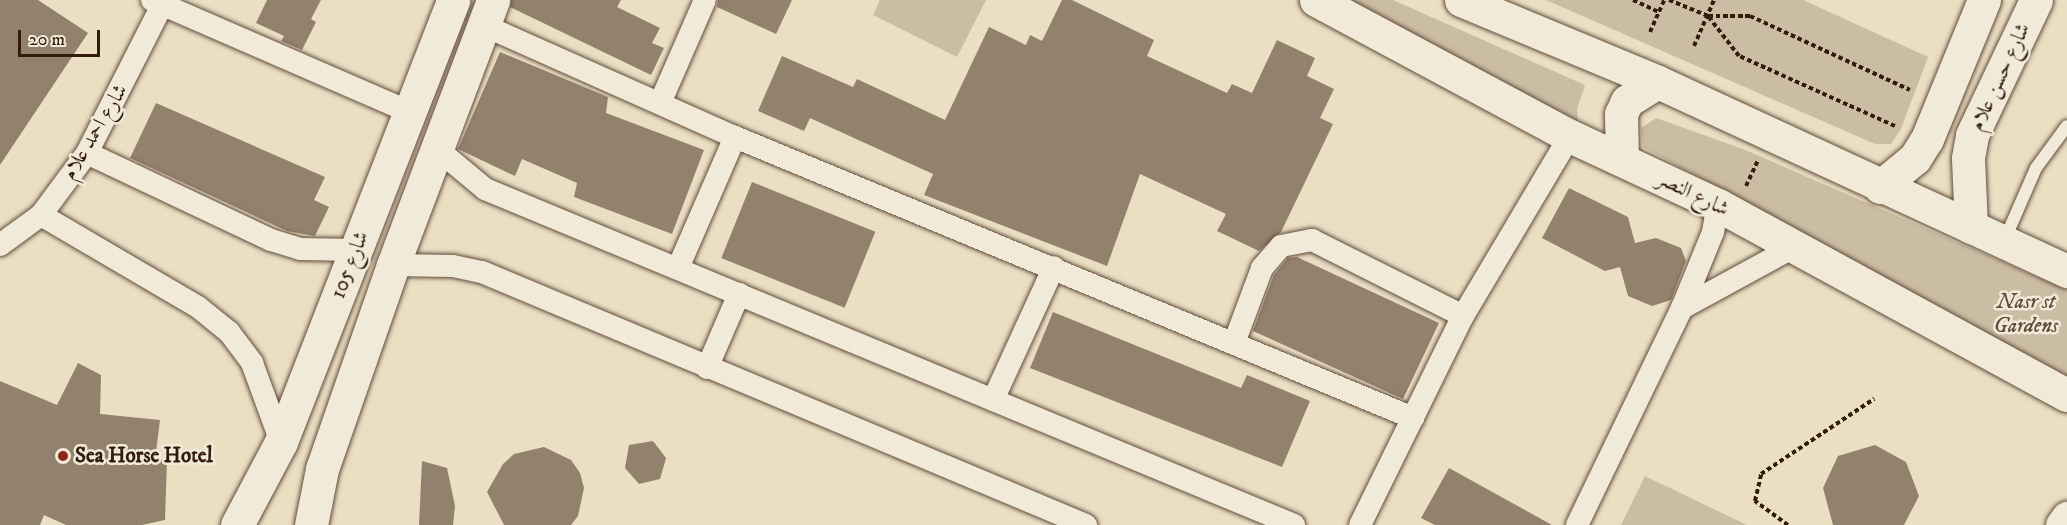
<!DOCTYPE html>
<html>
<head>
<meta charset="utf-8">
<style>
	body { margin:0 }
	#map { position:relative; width:2067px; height:525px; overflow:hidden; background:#eadec3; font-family:"IM FELL DW Pica",Amiri,serif }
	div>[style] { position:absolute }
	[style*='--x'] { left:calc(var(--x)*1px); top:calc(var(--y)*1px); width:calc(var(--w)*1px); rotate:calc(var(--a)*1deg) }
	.green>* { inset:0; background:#cbbda4 }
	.building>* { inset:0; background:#92816c; transform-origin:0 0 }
	.path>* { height:4px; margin-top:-2px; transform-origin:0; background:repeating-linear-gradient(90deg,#331c0d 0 4.5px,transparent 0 7.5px) }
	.roads { filter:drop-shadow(0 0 2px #614c3a) drop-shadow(0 0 2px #614c3a) }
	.lane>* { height:12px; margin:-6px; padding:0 6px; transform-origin:6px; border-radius:6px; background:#f1ead8 }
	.street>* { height:22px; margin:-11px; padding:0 11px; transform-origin:11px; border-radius:11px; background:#f1ead8 }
	.secondary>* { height:33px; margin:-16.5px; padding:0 16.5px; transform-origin:16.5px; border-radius:16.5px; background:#f1ead8 }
	.dots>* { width:16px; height:16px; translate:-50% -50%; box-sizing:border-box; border:3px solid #f1ead8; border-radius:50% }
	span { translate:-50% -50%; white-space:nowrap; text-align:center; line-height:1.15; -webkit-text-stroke:5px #f1ead8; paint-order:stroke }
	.street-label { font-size:21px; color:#331c0d }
	.park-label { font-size:21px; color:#614c3a; font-style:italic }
	.poi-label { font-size:21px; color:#331c0d; font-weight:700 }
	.left { translate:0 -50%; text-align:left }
	.scale { position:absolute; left:18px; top:30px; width:82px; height:27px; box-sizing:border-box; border:3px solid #331c0d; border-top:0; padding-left:8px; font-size:18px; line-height:21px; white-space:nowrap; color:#331c0d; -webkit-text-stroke:4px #f1ead8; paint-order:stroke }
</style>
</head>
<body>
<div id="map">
	<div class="green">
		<div style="clip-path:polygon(880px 0,986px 0,957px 57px,873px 15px)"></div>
		<div style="clip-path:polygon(1343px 0,1393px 0,1585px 85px,1577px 109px,1578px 125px)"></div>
		<div style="clip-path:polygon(1546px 0,1803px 0,1928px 57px,1900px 131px,1891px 144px,1875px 144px)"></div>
		<div style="clip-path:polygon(1656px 118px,1743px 149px,2067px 290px,2067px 378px,1643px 147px,1641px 128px)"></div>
		<div style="clip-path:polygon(1645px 476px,1747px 525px,1621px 525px)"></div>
	</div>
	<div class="building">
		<div style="clip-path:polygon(0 0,38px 0,88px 33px,0 165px)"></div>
		<div style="clip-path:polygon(267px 0,321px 0,311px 19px,316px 22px,302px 50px,281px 41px,284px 36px,256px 23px)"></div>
		<div style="clip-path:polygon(511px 0,621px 0,617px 7px,660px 28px,652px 43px,664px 48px,651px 75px,510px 7px)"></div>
		<div style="clip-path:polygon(718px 0,792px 0,776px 34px,717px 7px)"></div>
		<div style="clip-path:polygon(1062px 0,1072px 0,1154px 40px,1147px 56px,1227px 93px,1232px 84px,1252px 93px,1277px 40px,1315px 58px,1307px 76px,1334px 89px,1320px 118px,1333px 124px,1281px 232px,1259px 251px,1217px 231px,1226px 214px,1140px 174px,1107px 266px,924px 195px,933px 174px,810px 118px,804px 131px,758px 111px,782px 56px,853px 87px,857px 79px,945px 120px,989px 27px,1026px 45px,1030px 35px,1042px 41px)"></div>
		<div style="clip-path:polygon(500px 52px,608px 97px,606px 113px,704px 150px,672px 234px,574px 197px,577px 183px,522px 159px,515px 176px,458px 149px)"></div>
		<div style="clip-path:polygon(156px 103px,325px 177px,314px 200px,329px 207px,315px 236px,287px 231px,130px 158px)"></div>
		<div style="left:752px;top:182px;width:133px;height:82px;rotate:22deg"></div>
		<div style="clip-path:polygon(1569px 188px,1628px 217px,1635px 243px,1656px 238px,1681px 248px,1686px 261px,1671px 300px,1652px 306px,1628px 296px,1620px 267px,1605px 271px,1542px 238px)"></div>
		<div style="clip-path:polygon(1297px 257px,1439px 323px,1403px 399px,1253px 331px,1274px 275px,1288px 258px)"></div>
		<div style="clip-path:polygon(1053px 312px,1241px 388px,1247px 375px,1310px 401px,1282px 467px,1030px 368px)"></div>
		<div style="clip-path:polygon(78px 363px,101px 375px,100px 414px,160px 420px,155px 460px,167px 459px,165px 520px,142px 525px,66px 525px,44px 515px,40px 525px,0 525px,0 381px,57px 405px)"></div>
		<div style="clip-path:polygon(653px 441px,666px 458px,660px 479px,639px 484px,625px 468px,629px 445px)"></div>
		<div style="clip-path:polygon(1875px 445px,1906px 462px,1919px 496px,1904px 525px,1833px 525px,1823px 488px,1838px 456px)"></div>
		<div style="clip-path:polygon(544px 447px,571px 460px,580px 473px,584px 488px,578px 516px,571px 525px,504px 525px,487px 492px,503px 464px,514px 454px)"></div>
		<div style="clip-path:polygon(422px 461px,447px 468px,455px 506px,453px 525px,419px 525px)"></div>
		<div style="clip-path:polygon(1449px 468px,1552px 525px,1435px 525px,1421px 518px)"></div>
	</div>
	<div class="path">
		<div style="--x:1633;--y:0;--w:29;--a:25"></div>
		<div style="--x:1669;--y:0;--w:42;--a:22.3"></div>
		<div style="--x:1650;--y:32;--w:35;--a:-66"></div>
		<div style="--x:1694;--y:46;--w:50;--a:-66.5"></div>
		<div style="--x:1895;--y:126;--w:171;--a:-155.8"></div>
		<div style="--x:1739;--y:56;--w:51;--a:-127.8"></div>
		<div style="--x:1708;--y:16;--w:42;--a:0"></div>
		<div style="--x:1750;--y:16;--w:176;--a:24.8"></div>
		<div style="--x:1746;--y:186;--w:29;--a:-65"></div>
		<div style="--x:1788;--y:525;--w:41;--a:-144"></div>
		<div style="--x:1755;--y:501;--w:28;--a:-77"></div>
		<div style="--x:1761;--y:474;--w:136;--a:-33.6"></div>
	</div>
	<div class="roads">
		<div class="lane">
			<div style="--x:2005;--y:239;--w:77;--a:-66.4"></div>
			<div style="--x:2036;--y:168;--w:52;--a:-53.6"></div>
		</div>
		<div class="street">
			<div style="--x:152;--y:0;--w:281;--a:23.5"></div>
			<div style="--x:483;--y:25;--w:276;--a:24"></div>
			<div style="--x:735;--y:137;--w:734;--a:22.51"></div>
			<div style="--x:660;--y:103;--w:112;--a:-66.4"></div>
			<div style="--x:436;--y:148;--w:64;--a:39.9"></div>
			<div style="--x:485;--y:189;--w:876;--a:22.55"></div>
			<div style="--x:87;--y:153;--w:204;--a:25.3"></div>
			<div style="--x:271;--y:240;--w:31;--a:17"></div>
			<div style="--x:301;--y:249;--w:55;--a:1"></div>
			<div style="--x:41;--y:215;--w:182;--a:30.4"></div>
			<div style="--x:198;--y:307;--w:40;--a:39"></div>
			<div style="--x:229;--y:332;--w:39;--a:53"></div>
			<div style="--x:252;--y:363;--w:84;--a:69.8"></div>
			<div style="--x:0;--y:245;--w:51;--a:-36.2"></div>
			<div style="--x:41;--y:215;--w:77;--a:-53.4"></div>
			<div style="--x:87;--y:153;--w:166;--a:-63.1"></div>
			<div style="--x:393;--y:265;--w:60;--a:1"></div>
			<div style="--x:453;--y:266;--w:30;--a:12"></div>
			<div style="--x:482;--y:272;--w:655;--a:22.73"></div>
			<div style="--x:678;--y:268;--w:143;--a:-66.5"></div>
			<div style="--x:1682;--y:308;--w:125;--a:-28.6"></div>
			<div style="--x:1234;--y:343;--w:80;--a:-69.5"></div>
			<div style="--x:1262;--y:268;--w:29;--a:-49"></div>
			<div style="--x:1281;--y:246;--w:32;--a:-11"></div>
			<div style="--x:1312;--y:240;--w:169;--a:26.7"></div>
			<div style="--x:707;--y:368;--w:81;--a:-66.6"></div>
			<div style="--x:993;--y:400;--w:146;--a:-65.4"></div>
			<div style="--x:1360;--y:525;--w:233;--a:-63.8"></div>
			<div style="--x:1463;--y:316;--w:209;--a:-59.3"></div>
			<div style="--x:1577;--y:525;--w:241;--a:-64.2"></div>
			<div style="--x:1682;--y:308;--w:82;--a:-67.8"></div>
			<div style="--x:1713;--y:232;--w:27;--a:-80"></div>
		</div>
		<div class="secondary">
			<div style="--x:1316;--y:0;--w:288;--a:28.2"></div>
			<div style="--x:1570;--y:136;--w:163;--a:25"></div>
			<div style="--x:1718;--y:205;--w:397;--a:28.6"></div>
			<div style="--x:1461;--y:0;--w:213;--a:22.6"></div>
			<div style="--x:1658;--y:82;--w:451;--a:24.8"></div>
			<div style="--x:1622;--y:159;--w:45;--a:-91.3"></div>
			<div style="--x:1621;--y:114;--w:14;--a:-65"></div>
			<div style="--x:1627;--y:101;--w:36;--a:-32"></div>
			<div style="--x:1880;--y:187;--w:45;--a:-39.6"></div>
			<div style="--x:1915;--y:158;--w:22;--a:-58"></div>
			<div style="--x:1927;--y:139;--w:150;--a:-67.7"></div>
			<div style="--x:1971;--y:227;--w:69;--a:-92.5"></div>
			<div style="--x:1968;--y:158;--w:23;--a:-80"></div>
			<div style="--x:1972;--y:135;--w:149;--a:-64.6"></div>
			<div style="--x:237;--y:525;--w:94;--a:-62.1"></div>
			<div style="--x:281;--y:442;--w:474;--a:-68.7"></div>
			<div style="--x:311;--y:525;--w:57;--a:-78.9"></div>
			<div style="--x:322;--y:469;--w:216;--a:-70.8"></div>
			<div style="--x:393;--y:265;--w:283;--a:-69.3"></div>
			<div style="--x:2062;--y:525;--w:9;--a:-54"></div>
		</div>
	</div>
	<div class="dots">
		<div style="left:63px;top:456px;background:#8f2418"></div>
	</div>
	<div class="street-label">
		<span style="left:2000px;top:77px;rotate:-65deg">شارع حسن علام</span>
		<span style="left:95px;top:132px;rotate:-59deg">شارع احمد علام</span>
		<span style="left:1693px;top:194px;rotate:26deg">شارع النصر</span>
		<span style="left:350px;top:265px;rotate:-69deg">شارع 105</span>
	</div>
	<div class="park-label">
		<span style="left:2026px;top:314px">Nasr st<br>Gardens</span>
	</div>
	<div class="poi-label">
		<span class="left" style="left:75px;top:456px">Sea Horse Hotel</span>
	</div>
	<div class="scale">20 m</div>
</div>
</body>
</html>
